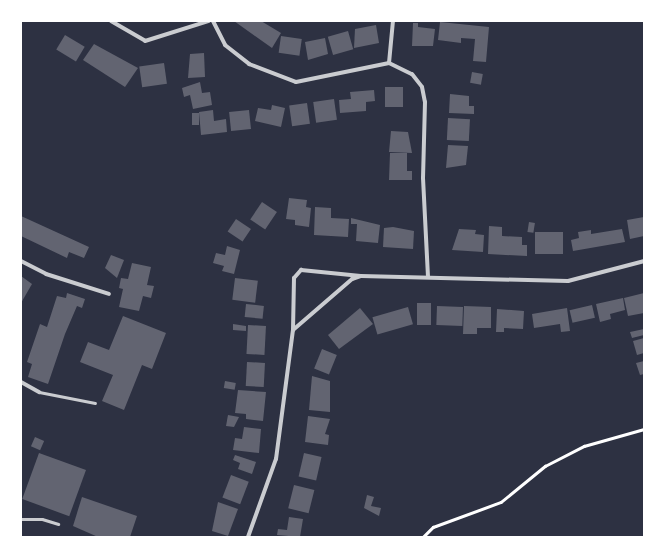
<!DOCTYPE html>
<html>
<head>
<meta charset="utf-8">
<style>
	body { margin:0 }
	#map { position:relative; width:665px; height:558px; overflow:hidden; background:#2d3142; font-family:Commissioner,sans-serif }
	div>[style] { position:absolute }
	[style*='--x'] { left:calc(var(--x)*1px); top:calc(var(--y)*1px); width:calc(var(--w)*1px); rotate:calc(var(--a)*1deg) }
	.building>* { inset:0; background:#626471; transform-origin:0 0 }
	.path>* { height:2.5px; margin:-1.25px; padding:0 1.25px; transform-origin:1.25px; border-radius:1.25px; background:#fff }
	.service>* { height:3px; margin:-1.5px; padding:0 1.5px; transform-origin:1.5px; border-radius:1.5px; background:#caccd0 }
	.minor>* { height:4px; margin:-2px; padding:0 2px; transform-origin:2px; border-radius:2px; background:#caccd0 }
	span { translate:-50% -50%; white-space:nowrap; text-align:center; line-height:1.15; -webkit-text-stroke:4px #fff; paint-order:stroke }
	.frame { position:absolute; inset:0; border:22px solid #fff; pointer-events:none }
</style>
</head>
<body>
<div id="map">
	<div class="building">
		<div style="clip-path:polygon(234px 21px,261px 21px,281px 33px,272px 48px)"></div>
		<div style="clip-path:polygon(440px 22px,489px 27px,486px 62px,473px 61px,475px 39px,461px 38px,461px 43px,438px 40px)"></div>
		<div style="clip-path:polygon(413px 23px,418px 23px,418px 27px,435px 29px,433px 46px,412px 46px)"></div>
		<div style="clip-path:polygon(376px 25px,379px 43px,354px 48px,355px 29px)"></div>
		<div style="left:348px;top:31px;width:19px;height:21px;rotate:74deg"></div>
		<div style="left:65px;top:35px;width:23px;height:17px;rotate:31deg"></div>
		<div style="left:281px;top:36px;width:21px;height:17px;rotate:8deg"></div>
		<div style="clip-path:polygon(325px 38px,328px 54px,308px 60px,305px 42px)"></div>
		<div style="clip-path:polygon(94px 44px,138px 68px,125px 87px,83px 60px)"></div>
		<div style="clip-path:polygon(204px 53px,205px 77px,188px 78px,190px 54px)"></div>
		<div style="left:164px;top:63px;width:21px;height:25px;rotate:82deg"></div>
		<div style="left:472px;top:72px;width:11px;height:11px;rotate:10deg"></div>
		<div style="clip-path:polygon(200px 82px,202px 93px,210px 92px,212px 105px,193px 109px,190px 95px,184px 97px,182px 88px)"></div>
		<div style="left:385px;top:87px;width:18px;height:20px"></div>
		<div style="clip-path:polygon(374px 90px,375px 101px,366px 102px,366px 111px,340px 113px,339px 100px,351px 99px,350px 92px)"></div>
		<div style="clip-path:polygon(450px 94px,469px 96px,469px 106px,474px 106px,474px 114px,449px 113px)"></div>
		<div style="left:334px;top:99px;width:21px;height:21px;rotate:82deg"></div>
		<div style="left:307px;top:103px;width:21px;height:18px;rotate:82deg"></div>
		<div style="clip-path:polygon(272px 105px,285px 108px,281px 127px,255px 121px,258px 108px,271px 110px)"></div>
		<div style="clip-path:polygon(213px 110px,214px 121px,226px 119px,227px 132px,201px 135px,199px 112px)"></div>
		<div style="left:249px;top:110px;width:19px;height:20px;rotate:84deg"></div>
		<div style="left:192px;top:113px;width:7px;height:12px"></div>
		<div style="left:448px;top:118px;width:22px;height:22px;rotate:3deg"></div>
		<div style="clip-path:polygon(391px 131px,408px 132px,412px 153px,389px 152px)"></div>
		<div style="clip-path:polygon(448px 145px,468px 146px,466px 165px,446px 168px)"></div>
		<div style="clip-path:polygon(390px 153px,407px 153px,407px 171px,412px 171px,412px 180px,389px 180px)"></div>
		<div style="clip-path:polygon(289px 198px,307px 200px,306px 207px,311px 208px,309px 227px,295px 225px,295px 220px,286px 219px)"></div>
		<div style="left:262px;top:202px;width:18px;height:21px;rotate:34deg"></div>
		<div style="clip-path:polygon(315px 207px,331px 208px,331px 218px,349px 219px,348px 237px,314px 235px)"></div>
		<div style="clip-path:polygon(21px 216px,89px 247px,84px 258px,69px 252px,67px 258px,21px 236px)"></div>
		<div style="clip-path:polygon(644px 217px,644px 236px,630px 239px,627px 220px)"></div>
		<div style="clip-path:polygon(351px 218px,380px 225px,378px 243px,356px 241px,357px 224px,351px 224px)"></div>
		<div style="left:236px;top:219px;width:18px;height:15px;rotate:34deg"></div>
		<div style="left:529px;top:222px;width:6px;height:10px;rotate:9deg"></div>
		<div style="clip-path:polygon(489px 226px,502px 227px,502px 236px,522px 237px,522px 245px,527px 245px,527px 256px,488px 254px)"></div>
		<div style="clip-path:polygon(393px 227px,414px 231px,413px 249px,383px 247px,384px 228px)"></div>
		<div style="clip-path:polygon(459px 229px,476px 230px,475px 234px,484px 235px,483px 252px,452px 250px)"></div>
		<div style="clip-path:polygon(622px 229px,625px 242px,573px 251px,571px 240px,579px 238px,578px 232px,591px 230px,591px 234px)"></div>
		<div style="left:563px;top:232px;width:22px;height:28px;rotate:90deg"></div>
		<div style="clip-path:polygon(227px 246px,240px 250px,234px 274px,222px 271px,224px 266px,213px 263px,216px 253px,225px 255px)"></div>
		<div style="clip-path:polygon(111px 255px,124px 260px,117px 278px,105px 268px)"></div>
		<div style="clip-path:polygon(132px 263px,151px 267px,147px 285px,154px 286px,151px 298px,143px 296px,139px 311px,119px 307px,123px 289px,119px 288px,121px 278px,128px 279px)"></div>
		<div style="clip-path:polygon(21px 276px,32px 284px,21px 303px)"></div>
		<div style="left:235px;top:278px;width:23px;height:22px;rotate:7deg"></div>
		<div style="clip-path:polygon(67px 293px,85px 299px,82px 308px,77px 306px,65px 334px,48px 384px,28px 377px,32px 364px,27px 362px,40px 324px,47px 327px,57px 296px,66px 298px)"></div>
		<div style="clip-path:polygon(644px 293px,644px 313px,628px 316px,624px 298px)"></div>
		<div style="clip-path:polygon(623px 298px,625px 310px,610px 314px,611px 319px,600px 322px,596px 304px)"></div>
		<div style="left:417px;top:303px;width:14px;height:22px"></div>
		<div style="left:246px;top:304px;width:18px;height:13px;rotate:6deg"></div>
		<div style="left:592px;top:305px;width:13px;height:23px;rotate:77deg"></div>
		<div style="left:437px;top:306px;width:26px;height:19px;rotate:2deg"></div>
		<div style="clip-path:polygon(464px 306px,491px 307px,491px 328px,477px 328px,477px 334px,463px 334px)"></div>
		<div style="left:408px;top:307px;width:18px;height:37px;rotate:74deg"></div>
		<div style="clip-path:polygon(360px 308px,373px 324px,339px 349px,328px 335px)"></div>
		<div style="clip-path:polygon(567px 308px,570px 331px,561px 332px,560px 324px,534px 328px,532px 314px)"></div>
		<div style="clip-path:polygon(497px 309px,524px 311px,523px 329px,504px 328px,504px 332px,496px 332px)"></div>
		<div style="clip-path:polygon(123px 316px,166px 333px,152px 369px,142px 365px,124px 410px,102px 401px,113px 375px,80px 362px,88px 342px,109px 350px)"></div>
		<div style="clip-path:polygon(233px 324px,246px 326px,246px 331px,233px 330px)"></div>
		<div style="left:248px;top:325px;width:18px;height:29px;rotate:3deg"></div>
		<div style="clip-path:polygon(644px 329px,644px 335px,632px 338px,630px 332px)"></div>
		<div style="clip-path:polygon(644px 338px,644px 353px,637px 355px,633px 341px)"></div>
		<div style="left:322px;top:349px;width:16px;height:21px;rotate:22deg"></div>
		<div style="clip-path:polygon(644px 361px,644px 374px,640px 375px,636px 363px)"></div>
		<div style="left:247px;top:362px;width:18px;height:24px;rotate:3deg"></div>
		<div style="clip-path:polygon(312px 376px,330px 381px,330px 412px,309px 410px)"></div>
		<div style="left:225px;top:381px;width:11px;height:7px;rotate:10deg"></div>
		<div style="clip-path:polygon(238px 390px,266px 392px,263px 421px,246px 419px,246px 414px,235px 413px)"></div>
		<div style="clip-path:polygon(228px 415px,239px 417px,234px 427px,226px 426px)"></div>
		<div style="clip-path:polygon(308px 416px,330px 419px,325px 434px,329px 435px,328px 445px,305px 442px)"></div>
		<div style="clip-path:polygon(244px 427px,261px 429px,259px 453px,233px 450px,235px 438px,242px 439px)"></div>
		<div style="left:35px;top:437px;width:10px;height:10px;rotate:24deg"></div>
		<div style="left:39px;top:453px;width:50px;height:49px;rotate:20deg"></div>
		<div style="left:304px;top:453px;width:18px;height:24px;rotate:13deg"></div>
		<div style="clip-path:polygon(235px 455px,256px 462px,252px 474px,238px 469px,240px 463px,233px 460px)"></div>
		<div style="left:231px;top:475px;width:19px;height:24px;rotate:21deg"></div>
		<div style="left:294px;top:485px;width:21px;height:24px;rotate:14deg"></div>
		<div style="clip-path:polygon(367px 495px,374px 497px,371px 506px,381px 508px,379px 516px,364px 508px)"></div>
		<div style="clip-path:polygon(82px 497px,137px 516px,130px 537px,98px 537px,73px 526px)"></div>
		<div style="clip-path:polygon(218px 502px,238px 509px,228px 536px,212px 531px)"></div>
		<div style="clip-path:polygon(289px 517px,303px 519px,300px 537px,277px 535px,278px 529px,287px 530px)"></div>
	</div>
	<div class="path">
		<div style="--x:423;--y:537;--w:14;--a:-45"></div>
		<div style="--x:433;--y:527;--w:72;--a:-20.2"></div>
		<div style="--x:501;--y:502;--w:57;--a:-39.3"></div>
		<div style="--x:545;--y:466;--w:44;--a:-27.1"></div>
		<div style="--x:584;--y:446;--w:62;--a:-15.8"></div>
	</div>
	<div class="service">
		<div style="--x:39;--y:392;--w:57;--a:11.1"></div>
		<div style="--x:21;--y:519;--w:21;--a:0"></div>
		<div style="--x:42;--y:519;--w:17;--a:17"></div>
	</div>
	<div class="minor">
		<div style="--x:111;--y:21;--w:39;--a:30"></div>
		<div style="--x:145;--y:41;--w:67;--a:-17.4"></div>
		<div style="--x:213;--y:21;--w:27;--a:63"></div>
		<div style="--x:225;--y:45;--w:31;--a:38"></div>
		<div style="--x:249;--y:64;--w:50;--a:21"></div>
		<div style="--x:296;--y:82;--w:95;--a:-11.5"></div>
		<div style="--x:389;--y:63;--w:25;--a:26"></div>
		<div style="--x:412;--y:74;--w:16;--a:52"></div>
		<div style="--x:422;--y:87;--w:15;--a:79"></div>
		<div style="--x:425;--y:102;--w:76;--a:91.5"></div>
		<div style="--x:423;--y:178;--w:99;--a:87.1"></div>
		<div style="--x:389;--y:63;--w:42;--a:-84.6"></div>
		<div style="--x:21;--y:261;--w:28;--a:27"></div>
		<div style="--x:46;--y:274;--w:66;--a:17.6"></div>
		<div style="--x:293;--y:330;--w:52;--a:-88.9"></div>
		<div style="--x:294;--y:278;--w:11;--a:-49"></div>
		<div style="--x:301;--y:270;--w:60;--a:5.7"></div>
		<div style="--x:21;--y:382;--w:21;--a:29"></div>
		<div style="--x:248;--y:537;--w:83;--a:-70.3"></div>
		<div style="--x:276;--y:459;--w:130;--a:-82.5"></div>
		<div style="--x:293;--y:330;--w:78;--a:-40.8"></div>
		<div style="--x:352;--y:279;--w:9;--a:-18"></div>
		<div style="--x:361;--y:276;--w:207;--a:1.4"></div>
		<div style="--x:568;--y:281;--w:79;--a:-14.7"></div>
	</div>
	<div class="frame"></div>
</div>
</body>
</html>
